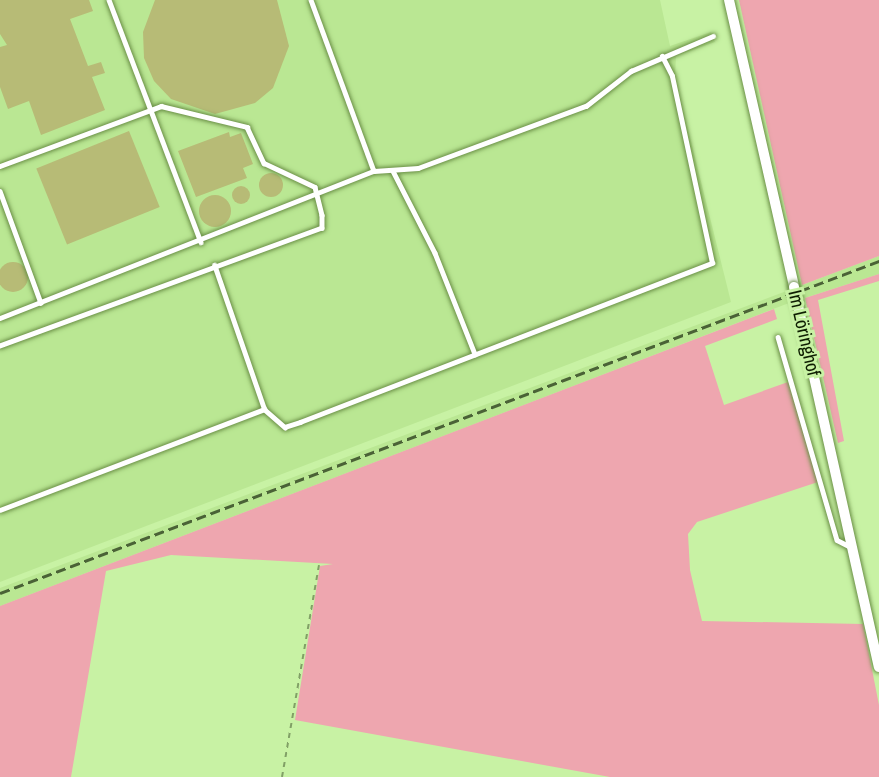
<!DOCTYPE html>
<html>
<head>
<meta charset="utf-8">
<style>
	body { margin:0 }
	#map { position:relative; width:879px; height:777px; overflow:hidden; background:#c8f2a4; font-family:"Archivo Narrow",sans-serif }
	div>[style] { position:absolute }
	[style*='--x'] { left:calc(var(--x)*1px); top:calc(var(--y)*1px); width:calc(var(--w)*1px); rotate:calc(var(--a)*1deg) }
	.built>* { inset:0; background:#bae793 }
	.green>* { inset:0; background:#eea6af }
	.building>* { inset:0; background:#b7bb76; transform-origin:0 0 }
	.round { border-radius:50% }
	.path>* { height:2px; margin-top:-1px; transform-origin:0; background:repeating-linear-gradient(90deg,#81a066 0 5px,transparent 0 10px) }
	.roads { filter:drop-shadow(0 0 2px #6a8f46) drop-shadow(0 0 2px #6a8f46) }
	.service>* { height:4.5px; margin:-2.25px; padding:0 2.25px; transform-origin:2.25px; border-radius:2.25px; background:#fff }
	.tertiary>* { height:10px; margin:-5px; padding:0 5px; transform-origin:5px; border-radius:5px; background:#fff }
	.rail>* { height:2.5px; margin-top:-1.25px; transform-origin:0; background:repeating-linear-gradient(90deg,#4a6236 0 10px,transparent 0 15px) }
	.bridges { filter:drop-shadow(0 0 2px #6a8f46) drop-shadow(0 0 2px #6a8f46) }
	.tertiary-bridge>* { height:10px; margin:-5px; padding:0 5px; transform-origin:5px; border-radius:5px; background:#fff }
	span { translate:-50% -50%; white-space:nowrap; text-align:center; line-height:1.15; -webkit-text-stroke:6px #c8f2a4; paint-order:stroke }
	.street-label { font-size:19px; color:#0e1d01 }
</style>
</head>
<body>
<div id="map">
	<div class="built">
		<div style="clip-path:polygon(0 0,660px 0,670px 46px,711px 32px,715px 42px,676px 56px,675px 77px,731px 302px,0 582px)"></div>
		<div style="clip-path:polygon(879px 256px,879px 274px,789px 303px,0 606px,0 588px)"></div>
	</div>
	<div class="green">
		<div style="clip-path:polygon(739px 0,879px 0,879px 256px,802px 285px)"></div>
		<div style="clip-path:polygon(879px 274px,879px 281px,818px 300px,844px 441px,838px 443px,805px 298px)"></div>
		<div style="clip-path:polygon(774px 309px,777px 319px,705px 346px,724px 405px,788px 382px,818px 482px,697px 522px,688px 534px,690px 570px,702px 621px,863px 624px,879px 705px,879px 777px,610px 777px,295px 720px,320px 566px,333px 564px,171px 555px,106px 571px,71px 777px,0 777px,0 606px)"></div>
	</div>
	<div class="building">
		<div style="clip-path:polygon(0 0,89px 0,93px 11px,70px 19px,88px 66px,101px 62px,105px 73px,92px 77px,105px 110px,41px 135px,29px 101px,8px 109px,0 87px,0 47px,7px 45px,0 34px)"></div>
		<div style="clip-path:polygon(155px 0,277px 0,289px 46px,273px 88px,255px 103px,215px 114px,171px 99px,154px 81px,144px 58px,143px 32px)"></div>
		<div style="left:129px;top:131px;width:82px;height:100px;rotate:68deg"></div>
		<div style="clip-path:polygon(229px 132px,230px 137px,241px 133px,253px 164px,243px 168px,247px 178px,196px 197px,178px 151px)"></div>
		<div class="round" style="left:259px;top:173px;width:24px;height:24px"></div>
		<div class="round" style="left:232px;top:186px;width:18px;height:18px"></div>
		<div class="round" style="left:199px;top:195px;width:32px;height:32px"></div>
		<div class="round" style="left:-2px;top:262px;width:30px;height:30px"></div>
	</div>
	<div class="path">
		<div style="--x:282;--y:777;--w:215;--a:-80.1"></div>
	</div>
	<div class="roads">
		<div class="service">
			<div style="--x:109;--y:0;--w:259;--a:69.2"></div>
			<div style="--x:311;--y:0;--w:182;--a:69.8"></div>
			<div style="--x:0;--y:166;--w:172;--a:-20.4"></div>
			<div style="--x:161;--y:106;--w:89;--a:13.7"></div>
			<div style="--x:247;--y:127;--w:40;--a:65"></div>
			<div style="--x:264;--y:163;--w:56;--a:25.2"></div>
			<div style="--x:315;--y:187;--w:29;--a:76"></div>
			<div style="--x:322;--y:215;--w:13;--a:90"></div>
			<div style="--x:322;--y:228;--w:343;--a:159.9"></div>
			<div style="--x:393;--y:171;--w:92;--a:62.9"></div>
			<div style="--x:435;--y:253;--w:109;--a:68.4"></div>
			<div style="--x:0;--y:191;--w:119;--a:69.9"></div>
			<div style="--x:0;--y:318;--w:402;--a:-21.5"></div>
			<div style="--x:374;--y:171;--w:44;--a:-3.9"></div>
			<div style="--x:418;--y:168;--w:179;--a:-20.3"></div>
			<div style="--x:586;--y:106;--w:57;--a:-37.9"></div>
			<div style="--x:631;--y:71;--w:89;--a:-23.1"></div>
			<div style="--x:778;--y:337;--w:211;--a:73.8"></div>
			<div style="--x:837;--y:540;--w:16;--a:27"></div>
			<div style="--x:264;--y:409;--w:28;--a:41"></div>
			<div style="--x:285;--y:427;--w:16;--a:-18"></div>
			<div style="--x:300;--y:422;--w:442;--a:-21.1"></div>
			<div style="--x:712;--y:263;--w:191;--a:-102.1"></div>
			<div style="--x:672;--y:76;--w:22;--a:-117"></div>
			<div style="--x:0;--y:510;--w:283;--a:-20.9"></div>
			<div style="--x:264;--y:409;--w:152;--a:-109.1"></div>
		</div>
		<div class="tertiary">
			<div style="--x:729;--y:0;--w:294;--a:77.2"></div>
			<div style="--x:797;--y:301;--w:375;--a:77.4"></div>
		</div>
	</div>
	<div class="rail">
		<div style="--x:0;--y:593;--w:940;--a:-20.69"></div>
	</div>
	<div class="bridges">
		<div class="tertiary-bridge">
			<div style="--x:794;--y:287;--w:14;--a:78"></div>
		</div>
	</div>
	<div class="street-label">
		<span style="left:804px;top:333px;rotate:77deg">Im Löringhof</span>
	</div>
</div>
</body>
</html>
